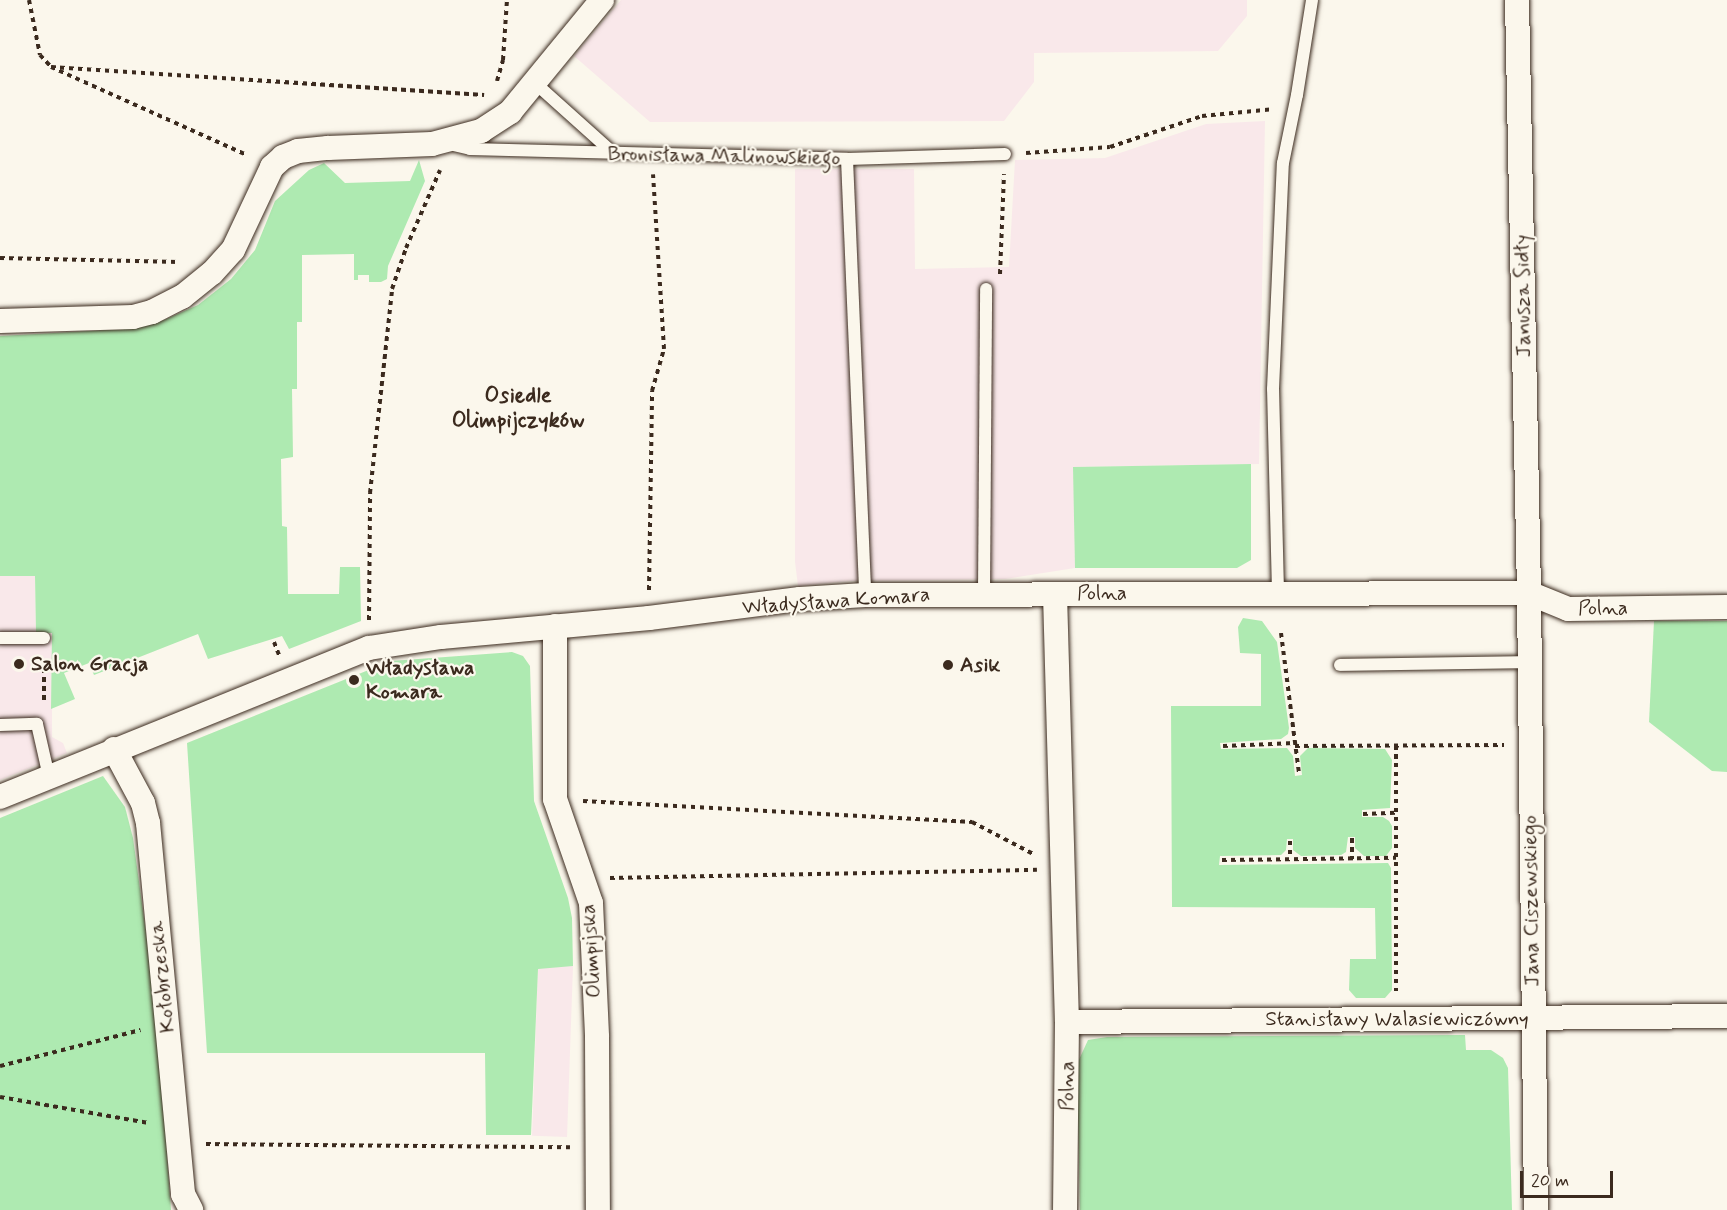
<!DOCTYPE html>
<html>
<head>
<meta charset="utf-8">
<style>
	body { margin:0 }
	#map { position:relative; width:1727px; height:1210px; overflow:hidden; background:#fbf7ec; font-family:Mynerve,sans-serif }
	div>[style] { position:absolute }
	[style*='--x'] { left:calc(var(--x)*1px); top:calc(var(--y)*1px); width:calc(var(--w)*1px); rotate:calc(var(--a)*1deg) }
	.built>* { inset:0; background:#f9e8ea; transform-origin:0 0 }
	.green>* { inset:0; background:#aeeab1 }
	.path>* { height:4px; margin-top:-2px; transform-origin:0; background:repeating-linear-gradient(90deg,#3b2a1e 0 4.5px,transparent 0 9px) }
	.roads { filter:drop-shadow(0 0 2px #3b2a1e) drop-shadow(0 0 2px #3b2a1e) }
	.service>* { height:12px; margin:-6px; padding:0 6px; transform-origin:6px; border-radius:6px; background:#fbf7ec }
	.minor>* { height:24px; margin:-12px; padding:0 12px; transform-origin:12px; border-radius:12px; background:#fbf7ec }
	.dots>* { width:16px; height:16px; translate:-50% -50%; box-sizing:border-box; border:3px solid #fbf7ec; border-radius:50% }
	span { translate:-50% -50%; white-space:nowrap; text-align:center; line-height:1.15; -webkit-text-stroke:4.5px #fbf7ec; paint-order:stroke }
	.street-label { font-size:21px; color:#3b2a1e }
	.poi-label { font-size:21px; color:#3b2a1e; font-weight:700 }
	.left { translate:0 -50%; text-align:left }
	.neighbourhood-label { font-size:22px; color:#3b2a1e; font-weight:700 }
	.scale { position:absolute; left:1520px; top:1171px; width:93px; height:27px; box-sizing:border-box; border:3px solid #3b2a1e; border-top:0; padding-left:8px; font-size:18px; line-height:21px; white-space:nowrap; color:#3b2a1e; -webkit-text-stroke:4px #fbf7ec; paint-order:stroke }
</style>
</head>
<body>
<div id="map">
	<div class="built">
		<div style="clip-path:polygon(621px 0,1247px 0,1247px 16px,1218px 51px,1034px 53px,1034px 82px,1004px 121px,650px 122px,574px 56px)"></div>
		<div style="clip-path:polygon(1265px 121px,1259px 464px,1074px 467px,1075px 568px,1005px 579px,851px 581px,798px 586px,795px 562px,795px 169px,914px 169px,915px 269px,1009px 267px,1015px 160px,1105px 158px,1206px 124px)"></div>
		<div style="clip-path:polygon(0 576px,35px 576px,36px 633px,52px 632px,52px 737px,63px 743px,67px 753px,0 780px)"></div>
		<div style="left:573px;top:966px;width:171px;height:35px;rotate:92deg"></div>
	</div>
	<div class="green">
		<div style="clip-path:polygon(419px 160px,425px 181px,388px 266px,387px 279px,381px 282px,369px 282px,369px 275px,358px 275px,358px 280px,354px 280px,354px 254px,302px 255px,302px 322px,297px 322px,297px 389px,292px 389px,293px 457px,281px 459px,282px 526px,287px 527px,288px 594px,339px 594px,340px 567px,360px 567px,361px 621px,289px 649px,282px 636px,208px 659px,198px 634px,94px 675px,89px 663px,64px 673px,75px 699px,51px 709px,52px 633px,36px 633px,35px 576px,0 576px,0 336px,125px 329px,164px 320px,198px 305px,231px 279px,255px 250px,275px 201px,309px 170px,324px 163px,345px 183px,410px 181px)"></div>
		<div style="clip-path:polygon(1251px 464px,1251px 560px,1237px 568px,1075px 568px,1073px 467px)"></div>
		<div style="clip-path:polygon(1243px 618px,1262px 621px,1277px 642px,1289px 728px,1288px 734px,1281px 739px,1220px 743px,1221px 749px,1287px 748px,1293px 756px,1295px 776px,1302px 775px,1300px 756px,1308px 748px,1385px 749px,1392px 760px,1390px 808px,1362px 810px,1362px 817px,1383px 817px,1389px 821px,1392px 826px,1392px 848px,1386px 856px,1364px 856px,1355px 848px,1355px 837px,1348px 837px,1346px 852px,1341px 855px,1301px 856px,1293px 850px,1293px 839px,1287px 839px,1286px 850px,1281px 855px,1220px 856px,1219px 865px,1388px 863px,1391px 868px,1392px 980px,1392px 990px,1385px 998px,1356px 998px,1349px 990px,1350px 959px,1376px 959px,1375px 908px,1172px 907px,1171px 706px,1261px 706px,1261px 654px,1240px 653px,1238px 627px)"></div>
		<div style="clip-path:polygon(1654px 621px,1727px 621px,1727px 772px,1712px 771px,1649px 722px)"></div>
		<div style="clip-path:polygon(512px 652px,523px 656px,530px 666px,534px 801px,568px 898px,572px 918px,573px 966px,538px 969px,531px 1135px,486px 1135px,485px 1053px,207px 1053px,187px 743px,391px 661px)"></div>
		<div style="clip-path:polygon(103px 776px,125px 807px,133px 838px,157px 1013px,171px 1210px,0 1210px,0 818px)"></div>
		<div style="clip-path:polygon(1465px 1035px,1466px 1050px,1491px 1050px,1503px 1058px,1508px 1068px,1512px 1210px,1080px 1210px,1077px 1064px,1088px 1040px,1107px 1037px)"></div>
	</div>
	<div class="path">
		<div style="--x:29;--y:0;--w:56;--a:78.7"></div>
		<div style="--x:40;--y:55;--w:16;--a:47"></div>
		<div style="--x:51;--y:67;--w:215;--a:24.2"></div>
		<div style="--x:51;--y:67;--w:434;--a:3.7"></div>
		<div style="--x:497;--y:81;--w:22;--a:-74"></div>
		<div style="--x:503;--y:60;--w:60;--a:-86.2"></div>
		<div style="--x:1026;--y:153;--w:84;--a:-4.1"></div>
		<div style="--x:1110;--y:147;--w:97;--a:-18.6"></div>
		<div style="--x:1202;--y:116;--w:71;--a:-5.6"></div>
		<div style="--x:0;--y:258;--w:179;--a:1.3"></div>
		<div style="--x:1000;--y:274;--w:100;--a:-87.7"></div>
		<div style="--x:649;--y:590;--w:199;--a:-89.1"></div>
		<div style="--x:652;--y:391;--w:44;--a:-74.1"></div>
		<div style="--x:664;--y:349;--w:175;--a:-93.6"></div>
		<div style="--x:369;--y:620;--w:127;--a:-89.5"></div>
		<div style="--x:370;--y:493;--w:205;--a:-83.8"></div>
		<div style="--x:392;--y:289;--w:43;--a:-71.1"></div>
		<div style="--x:406;--y:248;--w:85;--a:-66.4"></div>
		<div style="--x:1281;--y:633;--w:142;--a:82.7"></div>
		<div style="--x:274;--y:642;--w:14;--a:69"></div>
		<div style="--x:44;--y:659;--w:44;--a:90"></div>
		<div style="--x:1396;--y:745;--w:246;--a:90"></div>
		<div style="--x:1223;--y:746;--w:72;--a:-2.4"></div>
		<div style="--x:1295;--y:746;--w:209;--a:-0.3"></div>
		<div style="--x:583;--y:801;--w:390;--a:3.1"></div>
		<div style="--x:972;--y:822;--w:71;--a:27.6"></div>
		<div style="--x:1363;--y:814;--w:33;--a:-2"></div>
		<div style="--x:1352;--y:838;--w:21;--a:90"></div>
		<div style="--x:1290;--y:841;--w:18;--a:90"></div>
		<div style="--x:1222;--y:860;--w:174;--a:-0.7"></div>
		<div style="--x:610;--y:878;--w:427;--a:-1.1"></div>
		<div style="--x:0;--y:1066;--w:145;--a:-14.4"></div>
		<div style="--x:0;--y:1097;--w:151;--a:9.9"></div>
		<div style="--x:206;--y:1144;--w:364;--a:0.5"></div>
	</div>
	<div class="roads">
		<div class="service">
			<div style="--x:535;--y:83;--w:106;--a:41.9"></div>
			<div style="--x:449;--y:144;--w:22;--a:13"></div>
			<div style="--x:470;--y:149;--w:377;--a:1.5"></div>
			<div style="--x:847;--y:159;--w:158;--a:-1.8"></div>
			<div style="--x:847;--y:159;--w:436;--a:87.6"></div>
			<div style="--x:1278;--y:592;--w:203;--a:-91.4"></div>
			<div style="--x:1273;--y:389;--w:226;--a:-87.5"></div>
			<div style="--x:1283;--y:163;--w:69;--a:-78.4"></div>
			<div style="--x:1297;--y:95;--w:96;--a:-81"></div>
			<div style="--x:984;--y:594;--w:305;--a:-89.6"></div>
			<div style="--x:0;--y:638;--w:44;--a:0"></div>
			<div style="--x:1340;--y:665;--w:189;--a:-0.9"></div>
			<div style="--x:0;--y:725;--w:37;--a:-2"></div>
			<div style="--x:37;--y:724;--w:54;--a:77.2"></div>
		</div>
		<div class="minor">
			<div style="--x:1517;--y:0;--w:593;--a:88.84"></div>
			<div style="--x:1529;--y:593;--w:617;--a:89.35"></div>
			<div style="--x:0;--y:321;--w:133;--a:-1.7"></div>
			<div style="--x:133;--y:317;--w:20;--a:-15"></div>
			<div style="--x:152;--y:312;--w:34;--a:-27"></div>
			<div style="--x:182;--y:297;--w:38;--a:-39"></div>
			<div style="--x:212;--y:273;--w:31;--a:-48"></div>
			<div style="--x:233;--y:250;--w:92;--a:-64.8"></div>
			<div style="--x:272;--y:167;--w:15;--a:-42"></div>
			<div style="--x:283;--y:157;--w:16;--a:-22"></div>
			<div style="--x:298;--y:151;--w:30;--a:-6"></div>
			<div style="--x:328;--y:148;--w:104;--a:-2.2"></div>
			<div style="--x:432;--y:144;--w:51;--a:-14.9"></div>
			<div style="--x:481;--y:131;--w:35;--a:-33"></div>
			<div style="--x:510;--y:112;--w:145;--a:-50.6"></div>
			<div style="--x:1055;--y:594;--w:428;--a:88.4"></div>
			<div style="--x:1067;--y:1022;--w:188;--a:90.6"></div>
			<div style="--x:555;--y:626;--w:173;--a:90"></div>
			<div style="--x:555;--y:799;--w:110;--a:70.9"></div>
			<div style="--x:591;--y:903;--w:134;--a:87.4"></div>
			<div style="--x:597;--y:1037;--w:173;--a:89.7"></div>
			<div style="--x:114;--y:749;--w:61;--a:61.8"></div>
			<div style="--x:143;--y:803;--w:21;--a:76"></div>
			<div style="--x:148;--y:823;--w:373;--a:84.6"></div>
			<div style="--x:183;--y:1194;--w:18;--a:63"></div>
			<div style="--x:0;--y:797;--w:398;--a:-22"></div>
			<div style="--x:369;--y:648;--w:73;--a:-8.7"></div>
			<div style="--x:441;--y:637;--w:209;--a:-5.2"></div>
			<div style="--x:649;--y:618;--w:152;--a:-7.2"></div>
			<div style="--x:800;--y:599;--w:65;--a:-3.5"></div>
			<div style="--x:865;--y:595;--w:664;--a:-0.17"></div>
			<div style="--x:1529;--y:593;--w:42;--a:22.3"></div>
			<div style="--x:1568;--y:609;--w:159;--a:-0.7"></div>
			<div style="--x:1067;--y:1022;--w:660;--a:-0.52"></div>
		</div>
	</div>
	<div class="dots">
		<div style="left:19px;top:664px;background:#3b2a1e"></div>
		<div style="left:948px;top:665px;background:#3b2a1e"></div>
		<div style="left:354px;top:680px;background:#3b2a1e"></div>
	</div>
	<div class="street-label">
		<span style="left:724px;top:156px;rotate:1deg">Bronisława Malinowskiego</span>
		<span style="left:1523px;top:296px;rotate:-91deg">Janusza Sidły</span>
		<span style="left:1102px;top:593px">Polna</span>
		<span style="left:836px;top:601px;rotate:-4deg">Władysława Komara</span>
		<span style="left:1603px;top:608px">Polna</span>
		<span style="left:1531px;top:901px;rotate:-91deg">Jana Ciszewskiego</span>
		<span style="left:591px;top:951px;rotate:-94deg">Olimpijska</span>
		<span style="left:162px;top:977px;rotate:-96deg">Kołobrzeska</span>
		<span style="left:1397px;top:1019px">Stanisławy Walasiewiczówny</span>
		<span style="left:1067px;top:1086px;rotate:-89deg">Polna</span>
	</div>
	<div class="poi-label">
		<span class="left" style="left:31px;top:664px">Salon Gracja</span>
		<span class="left" style="left:960px;top:665px">Asik</span>
		<span class="left" style="left:366px;top:680px">Władysława<br>Komara</span>
	</div>
	<div class="neighbourhood-label">
		<span style="left:518px;top:409px">Osiedle<br>Olimpijczyków</span>
	</div>
	<div class="scale">20 m</div>
</div>
</body>
</html>
